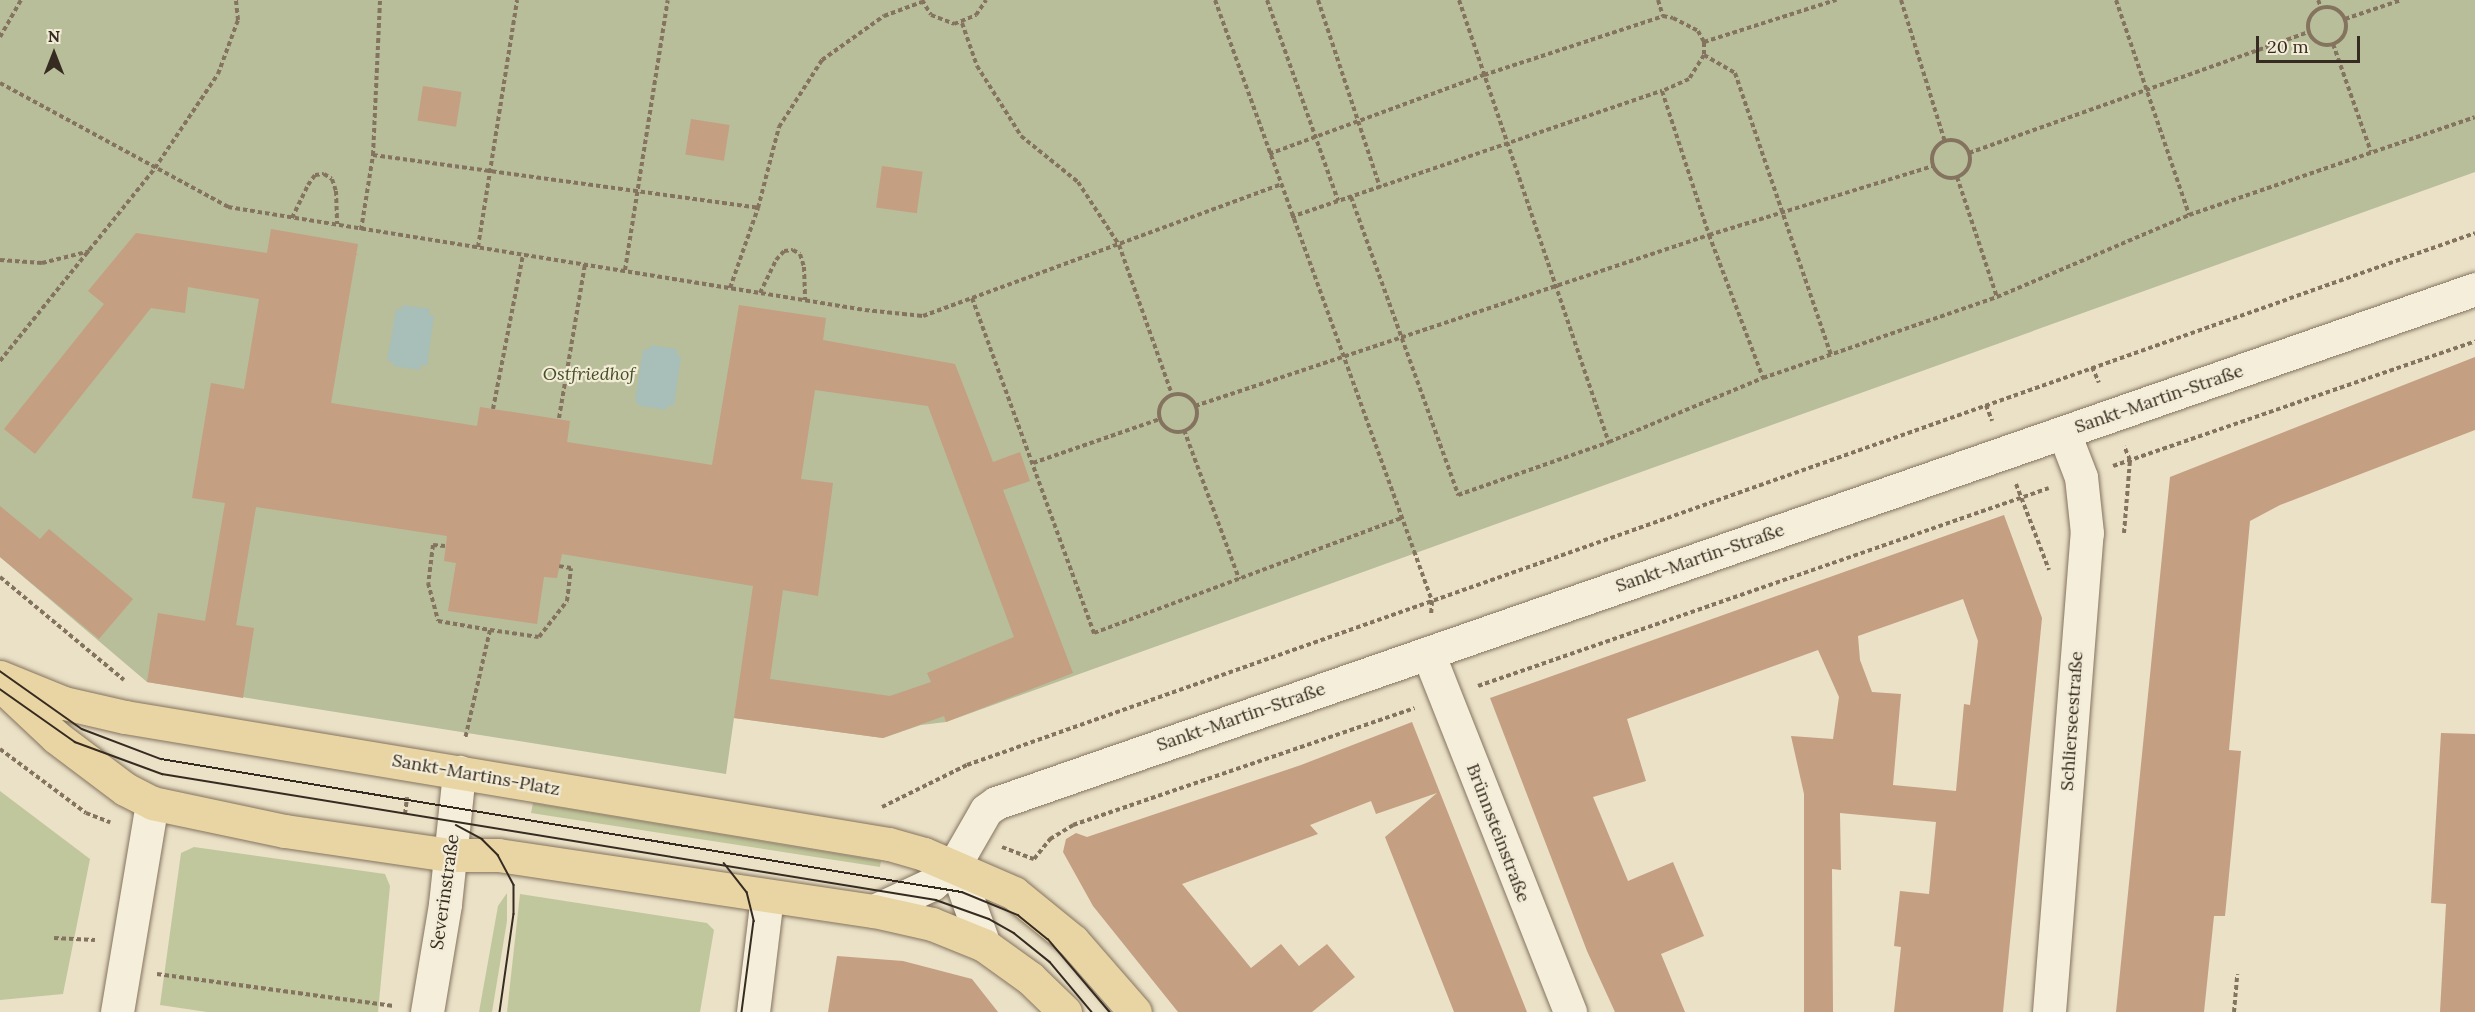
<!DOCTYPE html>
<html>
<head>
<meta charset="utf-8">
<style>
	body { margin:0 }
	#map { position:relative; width:2475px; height:1012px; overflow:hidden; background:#eae1c7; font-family:Lora,serif }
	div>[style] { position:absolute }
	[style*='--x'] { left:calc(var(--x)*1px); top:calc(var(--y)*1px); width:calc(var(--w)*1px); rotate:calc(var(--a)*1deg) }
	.green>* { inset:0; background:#c1c79c }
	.cemetery>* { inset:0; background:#b8bd9a }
	.water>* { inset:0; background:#a8beb8 }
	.building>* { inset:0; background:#c49f81; transform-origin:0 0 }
	.path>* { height:4px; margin-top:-2px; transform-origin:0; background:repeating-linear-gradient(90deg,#84735e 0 4.5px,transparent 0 7.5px) }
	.path>.ring { margin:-2px; padding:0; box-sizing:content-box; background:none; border:4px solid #84735e; border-radius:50% }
	.roads { filter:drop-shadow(0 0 2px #84735e) drop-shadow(0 0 2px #84735e) }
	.minor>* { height:33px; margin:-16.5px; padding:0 16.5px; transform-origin:16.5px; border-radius:16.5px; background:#f5eeda }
	.major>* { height:33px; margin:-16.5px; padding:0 16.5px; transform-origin:16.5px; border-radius:16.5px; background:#e9d5a3 }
	.tram>* { height:1.5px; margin:-0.75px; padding:0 0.75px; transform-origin:0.75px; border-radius:0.75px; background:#362b20 }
	span { translate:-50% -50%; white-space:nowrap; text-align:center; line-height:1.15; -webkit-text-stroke:4.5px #f2ebd6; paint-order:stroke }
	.park-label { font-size:18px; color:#455029; font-style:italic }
	.street-label { font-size:18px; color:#362b20 }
	.north { position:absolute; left:24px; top:24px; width:60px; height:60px; -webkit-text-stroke:4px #f2ebd6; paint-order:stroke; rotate:0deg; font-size:16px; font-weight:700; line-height:24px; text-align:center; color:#362b20 }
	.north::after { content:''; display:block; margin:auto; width:21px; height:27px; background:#362b20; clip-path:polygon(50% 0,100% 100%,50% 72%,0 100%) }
	.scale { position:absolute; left:2256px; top:36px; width:104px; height:27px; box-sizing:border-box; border:3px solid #362b20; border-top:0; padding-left:8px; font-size:18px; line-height:21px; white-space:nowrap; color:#362b20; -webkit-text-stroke:4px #f2ebd6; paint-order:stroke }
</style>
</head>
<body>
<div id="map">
	<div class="green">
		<div style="clip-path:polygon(0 791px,90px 859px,63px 994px,0 1000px)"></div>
		<div style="clip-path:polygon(533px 803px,881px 861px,880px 867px,531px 813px)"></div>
		<div style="clip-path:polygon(194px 847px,385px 874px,390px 886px,378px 1012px,207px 1012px,160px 1005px,181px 853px)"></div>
		<div style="clip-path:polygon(507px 893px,507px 921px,492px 1012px,479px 1012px,498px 906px)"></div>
		<div style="clip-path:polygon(520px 894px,707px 923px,714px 930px,700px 1012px,507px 1012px)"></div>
	</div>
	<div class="cemetery">
		<div style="clip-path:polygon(0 0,2475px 0,2475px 172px,946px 722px,921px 725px,883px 738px,734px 718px,726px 774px,147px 682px,0 557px)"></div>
	</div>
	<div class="water">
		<div style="clip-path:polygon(402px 305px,430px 309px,429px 315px,434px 316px,427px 366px,421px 365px,420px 370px,393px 366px,393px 362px,387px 361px,396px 309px,401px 310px)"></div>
		<div style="clip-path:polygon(650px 345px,677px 349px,677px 355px,681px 356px,674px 406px,668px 405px,667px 410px,640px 406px,635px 401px,643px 349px,649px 350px)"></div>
	</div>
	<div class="building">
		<div style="left:423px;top:86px;width:39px;height:35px;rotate:9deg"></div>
		<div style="left:691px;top:119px;width:39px;height:36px;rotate:9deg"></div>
		<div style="left:882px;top:166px;width:41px;height:42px;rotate:8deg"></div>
		<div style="clip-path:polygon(evenodd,271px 229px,358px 244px,331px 403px,477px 426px,480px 407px,570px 421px,567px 442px,712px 465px,739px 305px,826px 318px,823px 340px,955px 364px,993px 462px,1020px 452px,1030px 481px,1003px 490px,1073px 673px,946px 722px,944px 716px,883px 738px,734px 718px,753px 586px,562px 554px,557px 578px,544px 577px,537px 624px,448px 611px,456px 563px,444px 561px,447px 536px,256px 507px,236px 625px,254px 628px,243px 698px,147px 682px,158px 613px,205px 621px,225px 503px,192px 498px,211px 383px,244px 389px,259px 299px,188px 287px,185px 313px,151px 308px,35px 454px,4px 429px,104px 304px,88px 291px,136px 233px,267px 253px,271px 229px,815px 390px,928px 406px,1014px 637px,927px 673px,931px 682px,890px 696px,770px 679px,783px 590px,818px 596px,833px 483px,801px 479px,815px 390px)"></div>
		<div style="clip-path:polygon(2475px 357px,2475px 430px,2280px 505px,2250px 521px,2229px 750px,2241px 751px,2225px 916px,2214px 916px,2204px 1012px,2116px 1012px,2170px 477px)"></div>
		<div style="clip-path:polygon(0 506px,40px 539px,49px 529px,133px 599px,99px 639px,0 557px)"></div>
		<div style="clip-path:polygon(evenodd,2004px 515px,2042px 618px,2003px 1012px,1894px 1012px,1901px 947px,1894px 946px,1900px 891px,1929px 894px,1936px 822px,1840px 813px,1841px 870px,1832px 869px,1833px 1012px,1804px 1012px,1804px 794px,1791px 736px,1833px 739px,1839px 697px,1818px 650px,1627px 719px,1646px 781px,1593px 797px,1628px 881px,1673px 862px,1704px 936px,1661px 954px,1685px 1012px,1615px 1012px,1587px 951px,1490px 698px,2004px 515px,1963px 599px,1978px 641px,1970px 705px,1964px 704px,1956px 791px,1893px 785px,1901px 694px,1872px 692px,1860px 660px,1858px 636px,1963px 599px)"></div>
		<div style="clip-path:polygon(1412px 722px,1527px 1012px,1454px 1012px,1385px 837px,1437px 793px,1376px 814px,1371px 801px,1310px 825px,1318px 834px,1182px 884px,1251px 968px,1281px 944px,1299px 966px,1327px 944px,1355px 977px,1312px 1012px,1178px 1012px,1093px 906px,1063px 852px,1066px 839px,1076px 833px,1087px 837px,1301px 765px)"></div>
		<div style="clip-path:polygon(2441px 733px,2475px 734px,2475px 1012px,2440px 1012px,2446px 904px,2431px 903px)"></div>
		<div style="clip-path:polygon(837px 956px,903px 961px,972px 979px,998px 1012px,828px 1012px)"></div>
	</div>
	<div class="path">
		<div style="--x:922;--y:0;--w:17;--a:59"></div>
		<div style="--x:931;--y:15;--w:25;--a:21"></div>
		<div style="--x:954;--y:24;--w:24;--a:-22"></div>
		<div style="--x:976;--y:15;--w:18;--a:-56"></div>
		<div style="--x:1215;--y:0;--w:586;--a:70.14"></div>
		<div style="--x:1414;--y:551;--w:53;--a:70.2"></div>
		<div style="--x:1432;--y:601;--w:14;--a:94"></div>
		<div style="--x:1267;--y:0;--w:213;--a:70.5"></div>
		<div style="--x:1318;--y:0;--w:198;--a:71.7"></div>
		<div style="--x:1459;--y:0;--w:467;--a:71.3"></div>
		<div style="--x:1658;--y:0;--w:17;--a:73"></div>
		<div style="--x:1901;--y:0;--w:149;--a:72.8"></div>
		<div style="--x:2116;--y:0;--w:227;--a:71.2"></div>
		<div style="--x:2318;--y:0;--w:8;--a:67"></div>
		<div class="ring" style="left:2308px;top:7px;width:34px;height:34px"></div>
		<div style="--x:2345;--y:19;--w:59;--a:-18.7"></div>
		<div style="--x:962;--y:23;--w:46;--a:70.8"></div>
		<div style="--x:977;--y:66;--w:83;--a:57.8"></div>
		<div style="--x:1021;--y:136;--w:73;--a:38.9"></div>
		<div style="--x:1078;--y:182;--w:75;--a:56.9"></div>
		<div style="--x:1119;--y:245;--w:159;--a:70.5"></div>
		<div style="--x:0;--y:37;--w:43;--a:-60.4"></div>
		<div style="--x:1704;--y:42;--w:139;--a:-17.7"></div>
		<div style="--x:2333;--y:44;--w:114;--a:70.6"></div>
		<div style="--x:1704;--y:55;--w:28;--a:122"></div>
		<div style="--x:1689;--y:79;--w:30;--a:156"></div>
		<div style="--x:1662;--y:91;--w:151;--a:71.9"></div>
		<div style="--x:1709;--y:235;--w:153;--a:69.3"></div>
		<div style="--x:0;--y:83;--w:260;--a:28.5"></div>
		<div style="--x:228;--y:207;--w:645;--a:9.18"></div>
		<div style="--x:865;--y:310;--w:58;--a:5.9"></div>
		<div style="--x:923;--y:316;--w:380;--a:-20.2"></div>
		<div class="ring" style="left:1932px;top:140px;width:34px;height:34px"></div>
		<div style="--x:1969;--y:153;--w:360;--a:-19.6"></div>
		<div style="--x:1269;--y:154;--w:229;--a:-20.2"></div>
		<div style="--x:1484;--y:75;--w:188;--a:-18.2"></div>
		<div style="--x:1663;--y:16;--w:10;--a:11"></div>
		<div style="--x:1673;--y:18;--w:28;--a:27"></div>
		<div style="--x:1698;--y:31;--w:13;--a:61"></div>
		<div style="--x:1704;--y:42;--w:13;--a:90"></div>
		<div style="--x:1704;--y:55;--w:36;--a:30"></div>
		<div style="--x:1735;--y:73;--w:298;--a:71.2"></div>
		<div style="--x:373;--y:155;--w:389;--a:7.8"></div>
		<div style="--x:1957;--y:177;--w:126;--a:71.6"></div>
		<div style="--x:1351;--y:197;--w:317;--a:70.2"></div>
		<div style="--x:1458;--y:495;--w:160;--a:-19.3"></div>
		<div style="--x:1609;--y:442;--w:167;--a:-22.6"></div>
		<div style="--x:1763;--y:378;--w:248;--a:-19.1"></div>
		<div style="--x:1997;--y:297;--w:209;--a:-23.1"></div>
		<div style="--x:2189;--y:215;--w:302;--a:-18.9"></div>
		<div style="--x:1291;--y:217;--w:392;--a:-18.8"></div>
		<div style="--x:292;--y:218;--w:37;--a:-64"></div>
		<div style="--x:308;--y:185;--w:12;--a:-55"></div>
		<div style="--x:315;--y:175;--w:9;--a:-6"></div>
		<div style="--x:324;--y:174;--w:9;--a:32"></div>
		<div style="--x:332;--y:179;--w:13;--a:72"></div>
		<div style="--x:336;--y:191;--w:33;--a:88"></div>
		<div style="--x:361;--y:230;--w:76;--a:-80.9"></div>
		<div style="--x:373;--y:155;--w:155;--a:-87.4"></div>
		<div style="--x:478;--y:247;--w:250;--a:-81"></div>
		<div style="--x:0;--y:260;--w:42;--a:4.1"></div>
		<div style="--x:42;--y:263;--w:49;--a:-14"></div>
		<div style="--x:625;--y:270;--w:273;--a:-81"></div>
		<div style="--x:730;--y:288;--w:85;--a:-70.7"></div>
		<div style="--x:758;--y:208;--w:84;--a:-75.5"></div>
		<div style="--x:779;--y:127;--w:80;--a:-57.3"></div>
		<div style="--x:822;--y:60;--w:76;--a:-35.4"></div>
		<div style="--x:884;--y:16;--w:40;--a:-20.2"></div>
		<div style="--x:760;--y:293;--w:37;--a:-64"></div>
		<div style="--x:776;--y:260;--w:12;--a:-48"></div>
		<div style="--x:784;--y:251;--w:9;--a:-6"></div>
		<div style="--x:793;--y:250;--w:8;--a:30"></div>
		<div style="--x:800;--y:254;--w:14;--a:73"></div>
		<div style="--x:804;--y:267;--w:33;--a:88"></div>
		<div style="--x:972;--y:298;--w:357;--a:70"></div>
		<div style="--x:1094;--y:633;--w:328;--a:-20.5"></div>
		<div style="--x:0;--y:361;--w:248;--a:-51.2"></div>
		<div style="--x:155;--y:168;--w:113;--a:-56.2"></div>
		<div style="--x:218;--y:74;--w:58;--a:-69.7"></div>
		<div style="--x:238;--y:20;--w:20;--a:-96"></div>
		<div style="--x:2092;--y:367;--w:17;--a:66"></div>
		<div class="ring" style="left:1159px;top:394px;width:34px;height:34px"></div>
		<div style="--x:1986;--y:405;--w:17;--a:69"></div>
		<div style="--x:1195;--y:406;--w:542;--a:-18.4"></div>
		<div style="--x:1709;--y:235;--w:234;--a:-17.1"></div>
		<div style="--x:493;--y:409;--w:158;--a:-79"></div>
		<div style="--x:559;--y:418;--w:156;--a:-80.4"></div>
		<div style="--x:1184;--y:430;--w:159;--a:69.7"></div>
		<div style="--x:1033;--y:463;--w:134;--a:-19.1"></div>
		<div style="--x:2113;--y:466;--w:383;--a:-19"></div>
		<div style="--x:2016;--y:484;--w:92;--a:69"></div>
		<div style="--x:2124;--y:533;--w:73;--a:-85.3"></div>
		<div style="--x:2130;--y:460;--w:15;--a:-113"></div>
		<div style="--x:445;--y:546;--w:12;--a:-175"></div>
		<div style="--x:433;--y:545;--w:38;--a:97"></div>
		<div style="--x:428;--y:583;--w:39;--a:75"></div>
		<div style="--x:438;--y:621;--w:53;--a:9.8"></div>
		<div style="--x:490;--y:630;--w:112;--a:102.9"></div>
		<div style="--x:0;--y:577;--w:161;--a:39.7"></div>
		<div style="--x:490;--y:630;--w:49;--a:8.1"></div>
		<div style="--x:539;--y:637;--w:46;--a:-52.1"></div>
		<div style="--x:567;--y:601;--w:33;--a:-83"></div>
		<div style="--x:571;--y:568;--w:12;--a:-171"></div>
		<div style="--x:1478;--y:686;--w:604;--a:-19.12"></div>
		<div style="--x:0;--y:749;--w:107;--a:36.7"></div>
		<div style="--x:86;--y:813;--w:26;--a:21"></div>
		<div style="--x:882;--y:807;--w:95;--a:-26.3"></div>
		<div style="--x:967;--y:765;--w:1599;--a:-19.43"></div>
		<div style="--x:405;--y:814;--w:17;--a:-83"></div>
		<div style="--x:1002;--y:847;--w:34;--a:21"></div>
		<div style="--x:1034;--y:859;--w:26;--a:-51"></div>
		<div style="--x:1050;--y:839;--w:27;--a:-31"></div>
		<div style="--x:1073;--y:825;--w:361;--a:-18.9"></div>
		<div style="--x:54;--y:938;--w:41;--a:2.8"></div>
		<div style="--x:157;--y:974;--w:239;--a:7.7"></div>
		<div style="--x:2234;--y:1012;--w:38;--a:-85"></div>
	</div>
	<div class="roads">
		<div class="minor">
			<div style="--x:1428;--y:653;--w:386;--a:68.4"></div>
			<div style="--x:955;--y:864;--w:86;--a:70.3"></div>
			<div style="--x:874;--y:911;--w:64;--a:-25"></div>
			<div style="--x:932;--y:884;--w:30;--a:-41"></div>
			<div style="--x:955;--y:864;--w:62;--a:-60.1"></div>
			<div style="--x:986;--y:810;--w:12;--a:-35"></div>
			<div style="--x:996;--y:803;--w:1566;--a:-19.16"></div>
			<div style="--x:117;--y:1012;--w:212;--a:-80.5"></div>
			<div style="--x:427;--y:1012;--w:109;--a:-80.5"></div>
			<div style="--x:445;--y:904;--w:133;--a:-83.9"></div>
			<div style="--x:753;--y:1012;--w:117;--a:-83.1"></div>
			<div style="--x:2049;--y:1012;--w:481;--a:-85.5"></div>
			<div style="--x:2087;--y:533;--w:56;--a:-96.1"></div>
			<div style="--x:2081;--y:477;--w:47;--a:-111.1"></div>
		</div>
		<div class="major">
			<div style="--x:0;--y:677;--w:69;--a:22.1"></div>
			<div style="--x:64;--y:703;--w:63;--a:12.9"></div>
			<div style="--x:125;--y:717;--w:774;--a:9.44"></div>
			<div style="--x:889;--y:844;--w:36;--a:16"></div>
			<div style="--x:924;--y:854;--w:98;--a:23.4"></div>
			<div style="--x:1014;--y:893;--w:76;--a:39.1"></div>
			<div style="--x:1073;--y:941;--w:94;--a:48.9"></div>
			<div style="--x:3;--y:687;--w:73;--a:43.3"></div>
			<div style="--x:56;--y:737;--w:86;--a:37"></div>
			<div style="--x:125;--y:789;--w:30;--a:27"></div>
			<div style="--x:152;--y:803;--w:136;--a:11.9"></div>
			<div style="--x:285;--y:831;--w:167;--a:8.3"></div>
			<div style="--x:450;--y:855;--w:48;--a:0"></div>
			<div style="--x:498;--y:855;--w:380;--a:8.5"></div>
			<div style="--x:874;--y:911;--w:59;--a:12.6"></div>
			<div style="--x:932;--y:924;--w:56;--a:22"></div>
			<div style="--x:984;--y:945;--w:57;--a:35.7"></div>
			<div style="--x:1030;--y:978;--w:49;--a:44.2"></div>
		</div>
	</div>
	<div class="tram">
		<div style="--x:0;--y:671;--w:100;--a:35.3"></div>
		<div style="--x:82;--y:729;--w:85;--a:20.8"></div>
		<div style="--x:161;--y:759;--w:812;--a:9.43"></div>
		<div style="--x:962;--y:892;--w:61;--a:22.3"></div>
		<div style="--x:1018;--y:915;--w:38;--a:39"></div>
		<div style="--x:1048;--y:939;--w:96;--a:49.7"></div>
		<div style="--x:0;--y:689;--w:92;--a:35.2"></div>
		<div style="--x:75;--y:742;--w:93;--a:20.2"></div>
		<div style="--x:162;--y:774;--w:784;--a:9.25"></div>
		<div style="--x:936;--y:900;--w:56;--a:19.7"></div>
		<div style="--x:989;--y:919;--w:29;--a:29"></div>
		<div style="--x:1014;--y:933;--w:46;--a:38.9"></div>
		<div style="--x:1050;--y:962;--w:65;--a:50"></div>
		<div style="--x:456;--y:825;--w:30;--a:28"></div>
		<div style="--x:482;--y:839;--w:23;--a:45"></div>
		<div style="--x:498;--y:855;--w:34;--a:62"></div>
		<div style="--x:514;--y:885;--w:29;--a:90"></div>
		<div style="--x:514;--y:914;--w:99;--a:98.1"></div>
		<div style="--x:724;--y:863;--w:37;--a:52"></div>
		<div style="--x:747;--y:892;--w:30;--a:76"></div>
		<div style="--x:754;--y:921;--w:92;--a:97.5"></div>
	</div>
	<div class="park-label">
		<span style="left:589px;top:374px">Ostfriedhof</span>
	</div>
	<div class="street-label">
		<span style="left:2159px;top:399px;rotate:-19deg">Sankt-Martin-Straße</span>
		<span style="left:1700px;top:558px;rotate:-19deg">Sankt-Martin-Straße</span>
		<span style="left:1241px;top:717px;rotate:-19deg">Sankt-Martin-Straße</span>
		<span style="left:2072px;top:721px;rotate:-86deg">Schlierseestraße</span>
		<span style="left:476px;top:775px;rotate:10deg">Sankt-Martins-Platz</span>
		<span style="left:1498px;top:833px;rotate:69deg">Brünnsteinstraße</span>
		<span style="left:445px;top:892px;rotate:-82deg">Severinstraße</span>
	</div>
	<div class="north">N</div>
	<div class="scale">20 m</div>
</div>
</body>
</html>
